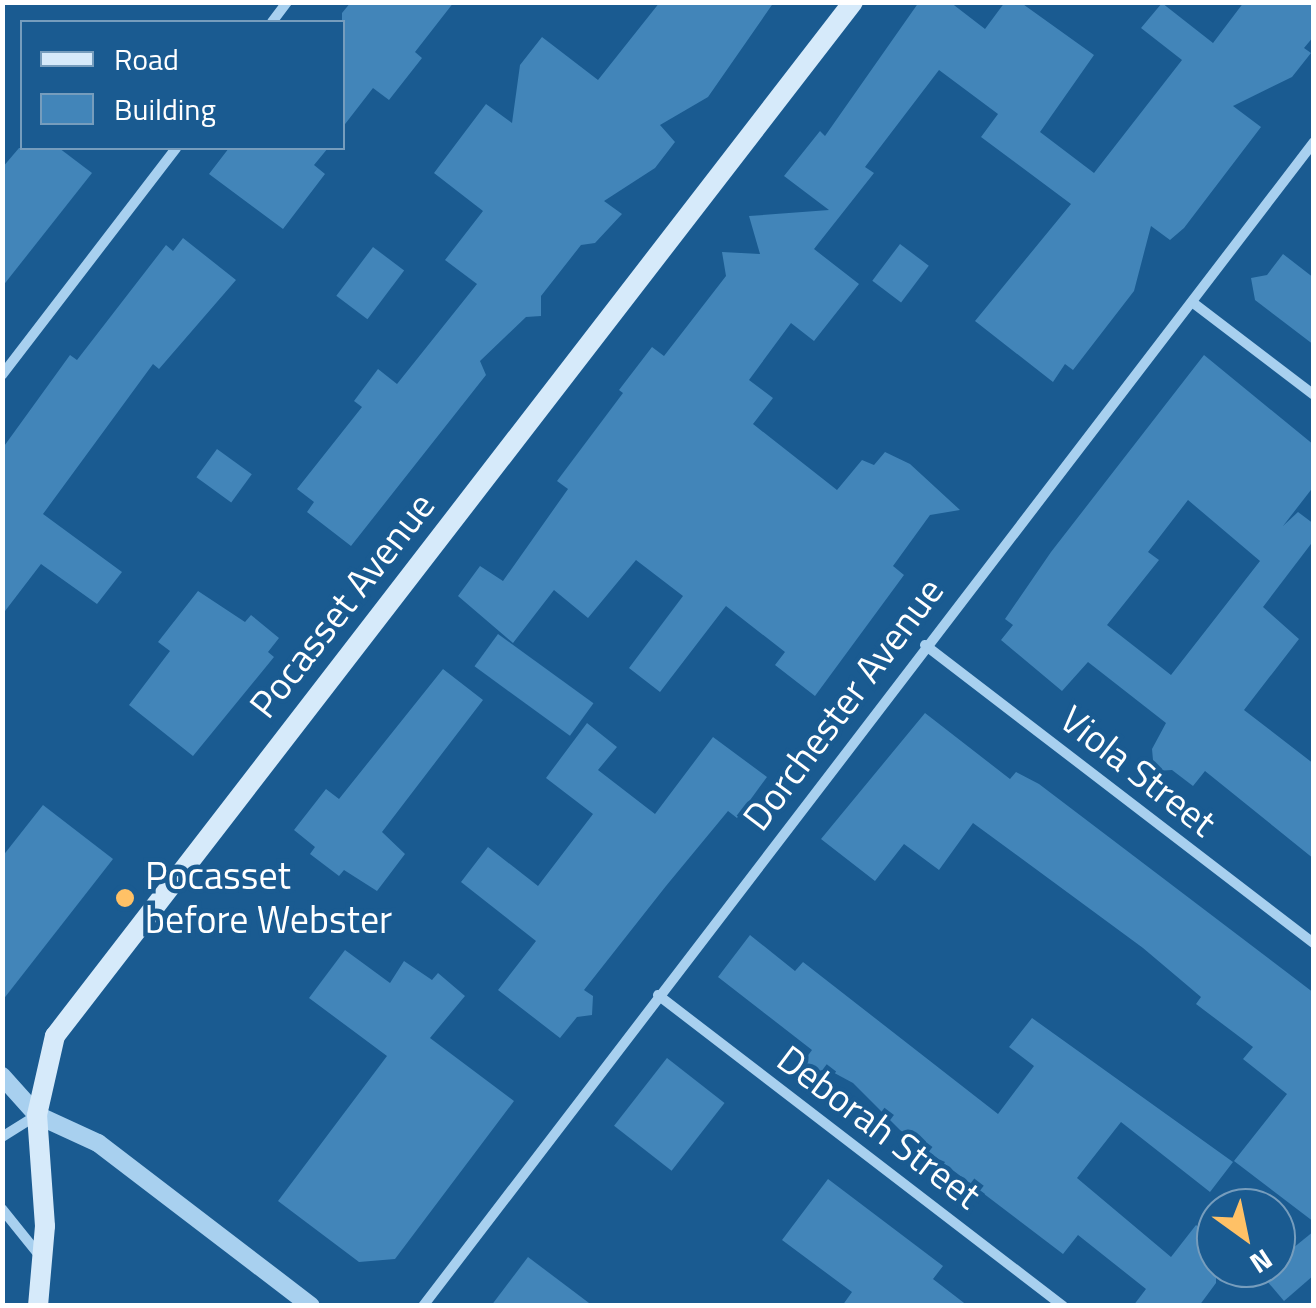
<!DOCTYPE html>
<html>
<head>
<meta charset="utf-8">
<style>
	body { margin:0 }
	#map { position:relative; width:1316px; height:1308px; overflow:hidden; background:#1a5b91; font-family:"Titillium Web",sans-serif }
	div>[style] { position:absolute }
	[style*='--x'] { left:calc(var(--x)*1px); top:calc(var(--y)*1px); width:calc(var(--w)*1px); rotate:calc(var(--a)*1deg) }
	.building>* { inset:0; background:#4285b9; transform-origin:0 0 }
	.minor>* { height:10px; margin:-5px; padding:0 5px; transform-origin:5px; border-radius:5px; background:#a8d0ef }
	.tertiary>* { height:18px; margin:-9px; padding:0 9px; transform-origin:9px; border-radius:9px; background:#a8d0ef }
	.secondary>* { height:20px; margin:-10px; padding:0 10px; transform-origin:10px; border-radius:10px; background:#d6eafa }
	.dots>* { width:28px; height:28px; translate:-50% -50%; box-sizing:border-box; border:5px solid #1a5b91; border-radius:50% }
	span { translate:-50% -50%; white-space:nowrap; text-align:center; line-height:1.15; -webkit-text-stroke:9px #1a5b91; paint-order:stroke }
	.street-label { font-size:38px; color:#fff }
	.poi-label { font-size:38px; color:#fff }
	.left { translate:0 -50%; text-align:left }
	.frame { position:absolute; inset:0; border:5px solid #fff; pointer-events:none }
	.legend { position:absolute; left:20px; top:20px; width:325px; height:130px; box-sizing:border-box; background:#1a5b91; border:2px solid #769dbd; margin:0; padding:12px 18px; list-style:none; font-size:30px; color:#fff }
	.legend li { display:flex; align-items:center; gap:20px; height:50px }
	.legend b { width:50px; border:2px solid #769dbd }
	.north { position:absolute; left:1196px; top:1188px; width:100px; height:100px; box-sizing:border-box; background:#1a5b91; border:2px solid #769dbd; border-radius:50%; rotate:147deg; font-size:28px; font-weight:700; line-height:40px; text-align:center; color:#fff }
	.north::after { content:''; display:block; margin:auto; width:35px; height:45px; background:#ffc166; clip-path:polygon(50% 0,100% 100%,50% 72%,0 100%) }
</style>
</head>
<body>
<div id="map">
	<div class="building">
		<div style="clip-path:polygon(351px 2px,454px 2px,415px 52px,422px 58px,389px 100px,373px 88px,342px 128px,342px 13px)"></div>
		<div style="clip-path:polygon(660px 2px,774px 2px,708px 97px,660px 125px,675px 142px,655px 168px,604px 201px,622px 214px,595px 243px,581px 245px,541px 296px,541px 316px,526px 317px,480px 361px,486px 375px,351px 546px,307px 512px,314px 502px,297px 489px,362px 407px,354px 401px,378px 369px,397px 384px,477px 284px,445px 260px,483px 211px,434px 173px,486px 104px,512px 123px,520px 65px,542px 37px,598px 80px)"></div>
		<div style="clip-path:polygon(919px 2px,950px 2px,985px 29px,1005px 2px,1020px 2px,1094px 55px,1040px 132px,1094px 173px,1182px 60px,1141px 28px,1162px 3px,1213px 43px,1244px 2px,1314px 2px,1314px 36px,1304px 48px,1311px 53px,1292px 77px,1233px 106px,1261px 127px,1184px 228px,1170px 240px,1151px 226px,1134px 291px,1073px 370px,1065px 364px,1053px 382px,975px 321px,1071px 204px,981px 137px,998px 114px,939px 70px,865px 167px,874px 173px,814px 249px,859px 284px,814px 341px,791px 323px,749px 380px,773px 398px,753px 424px,837px 490px,862px 460px,874px 465px,885px 452px,910px 464px,960px 510px,930px 515px,893px 566px,904px 575px,815px 696px,775px 665px,785px 652px,726px 606px,660px 692px,629px 668px,683px 596px,636px 560px,588px 618px,554px 590px,513px 643px,458px 596px,480px 566px,503px 581px,568px 489px,557px 481px,623px 393px,619px 390px,652px 347px,664px 356px,726px 276px,722px 252px,760px 254px,749px 216px,829px 210px,784px 176px,820px 131px,825px 136px)"></div>
		<div style="clip-path:polygon(19px 148px,59px 148px,92px 173px,2px 287px,2px 168px)"></div>
		<div style="clip-path:polygon(229px 148px,328px 148px,314px 165px,325px 174px,283px 229px,209px 174px)"></div>
		<div style="clip-path:polygon(183px 238px,236px 280px,159px 369px,153px 364px,43px 514px,122px 572px,97px 604px,41px 564px,2px 615px,2px 449px,70px 355px,77px 360px,166px 245px,173px 251px)"></div>
		<div style="left:900px;top:244px;width:36px;height:46px;rotate:37deg"></div>
		<div style="left:373px;top:247px;width:39px;height:61px;rotate:37deg"></div>
		<div style="clip-path:polygon(1283px 254px,1314px 278px,1314px 345px,1255px 300px,1251px 278px,1267px 275px)"></div>
		<div style="clip-path:polygon(evenodd,1204px 355px,1314px 445px,1314px 486px,1283px 526px,1298px 512px,1314px 524px,1314px 540px,1263px 607px,1299px 639px,1244px 710px,1314px 764px,1314px 859px,1205px 771px,1193px 786px,1172px 770px,1154px 771px,1152px 749px,1166px 723px,1088px 662px,1062px 691px,1001px 640px,1013px 625px,1005px 619px,1051px 552px,1204px 355px,1188px 500px,1260px 561px,1171px 675px,1107px 625px,1159px 560px,1148px 552px,1188px 500px)"></div>
		<div style="left:217px;top:449px;width:43px;height:35px;rotate:36deg"></div>
		<div style="clip-path:polygon(198px 591px,245px 622px,251px 615px,279px 638px,268px 652px,274px 657px,193px 756px,129px 705px,170px 651px,158px 642px)"></div>
		<div style="left:498px;top:634px;width:118px;height:40px;rotate:36deg"></div>
		<div style="clip-path:polygon(443px 669px,483px 700px,382px 832px,405px 854px,377px 891px,344px 870px,339px 876px,310px 854px,315px 847px,294px 830px,326px 789px,339px 799px)"></div>
		<div style="clip-path:polygon(925px 713px,1010px 779px,1016px 772px,1039px 784px,1314px 993px,1314px 1222px,1234px 1161px,1287px 1094px,1243px 1059px,1253px 1047px,1196px 1004px,1201px 997px,1143px 948px,973px 823px,939px 870px,904px 844px,875px 881px,821px 839px)"></div>
		<div style="clip-path:polygon(587px 723px,617px 747px,598px 770px,655px 814px,713px 737px,767px 777px,737px 818px,728px 811px,666px 886px,584px 990px,593px 996px,592px 1015px,577px 1017px,560px 1038px,498px 990px,536px 941px,461px 882px,488px 847px,538px 886px,593px 814px,546px 778px)"></div>
		<div style="clip-path:polygon(43px 805px,113px 859px,2px 1001px,2px 857px)"></div>
		<div style="clip-path:polygon(750px 935px,795px 971px,803px 962px,998px 1114px,1034px 1066px,1009px 1047px,1032px 1018px,1233px 1162px,1210px 1192px,1121px 1122px,1077px 1178px,1171px 1257px,1196px 1225px,1216px 1240px,1216px 1283px,1199px 1306px,1133px 1306px,1146px 1289px,1078px 1235px,1063px 1254px,900px 1130px,853px 1083px,827px 1069px,792px 1077px,812px 1050px,718px 977px)"></div>
		<div style="clip-path:polygon(345px 950px,390px 983px,404px 961px,432px 980px,438px 973px,465px 996px,430px 1038px,514px 1101px,395px 1259px,359px 1262px,278px 1201px,387px 1056px,309px 998px)"></div>
		<div style="left:667px;top:1058px;width:73px;height:86px;rotate:38deg"></div>
		<div style="clip-path:polygon(828px 1179px,943px 1266px,933px 1279px,968px 1306px,842px 1306px,852px 1292px,782px 1240px)"></div>
		<div style="clip-path:polygon(1314px 1231px,1314px 1275px,1284px 1301px,1261px 1274px)"></div>
		<div style="clip-path:polygon(528px 1257px,593px 1306px,491px 1306px)"></div>
	</div>
	<div class="minor">
		<div style="--x:272;--y:22;--w:25;--a:-53"></div>
		<div style="--x:1192;--y:302;--w:153;--a:37.3"></div>
		<div style="--x:2;--y:375;--w:286;--a:-52.5"></div>
		<div style="--x:925;--y:645;--w:491;--a:37.5"></div>
		<div style="--x:658;--y:995;--w:511;--a:37.52"></div>
		<div style="--x:2;--y:1137;--w:40;--a:-32"></div>
		<div style="--x:2;--y:1209;--w:59;--a:51.2"></div>
		<div style="--x:423;--y:1306;--w:1466;--a:-52.57"></div>
	</div>
	<div class="tertiary">
		<div style="--x:2;--y:1076;--w:52;--a:48.1"></div>
		<div style="--x:37;--y:1115;--w:67;--a:24.7"></div>
		<div style="--x:98;--y:1143;--w:268;--a:37.4"></div>
	</div>
	<div class="secondary">
		<div style="--x:38;--y:1306;--w:80;--a:-85"></div>
		<div style="--x:45;--y:1226;--w:111;--a:-94.1"></div>
		<div style="--x:37;--y:1115;--w:81;--a:-77.2"></div>
		<div style="--x:55;--y:1036;--w:1306;--a:-52.34"></div>
	</div>
	<div class="dots">
		<div style="left:125px;top:898px;background:#ffc166"></div>
	</div>
	<div class="street-label">
		<span style="left:342px;top:605px;rotate:-52deg">Pocasset Avenue</span>
		<span style="left:843px;top:704px;rotate:-53deg">Dorchester Avenue</span>
		<span style="left:1138px;top:771px;rotate:38deg">Viola Street</span>
		<span style="left:879px;top:1127px;rotate:37deg">Deborah Street</span>
	</div>
	<div class="poi-label">
		<span class="left" style="left:145px;top:898px">Pocasset<br>before Webster</span>
	</div>
	<div class="frame"></div>
	<ul class="legend">
	<li><b style="height:12px;background:#d6eafa"></b>Road</li>
	<li><b style="height:28px;background:#4285b9"></b>Building</li>
	</ul>
	<div class="north">N</div>
</div>
</body>
</html>
